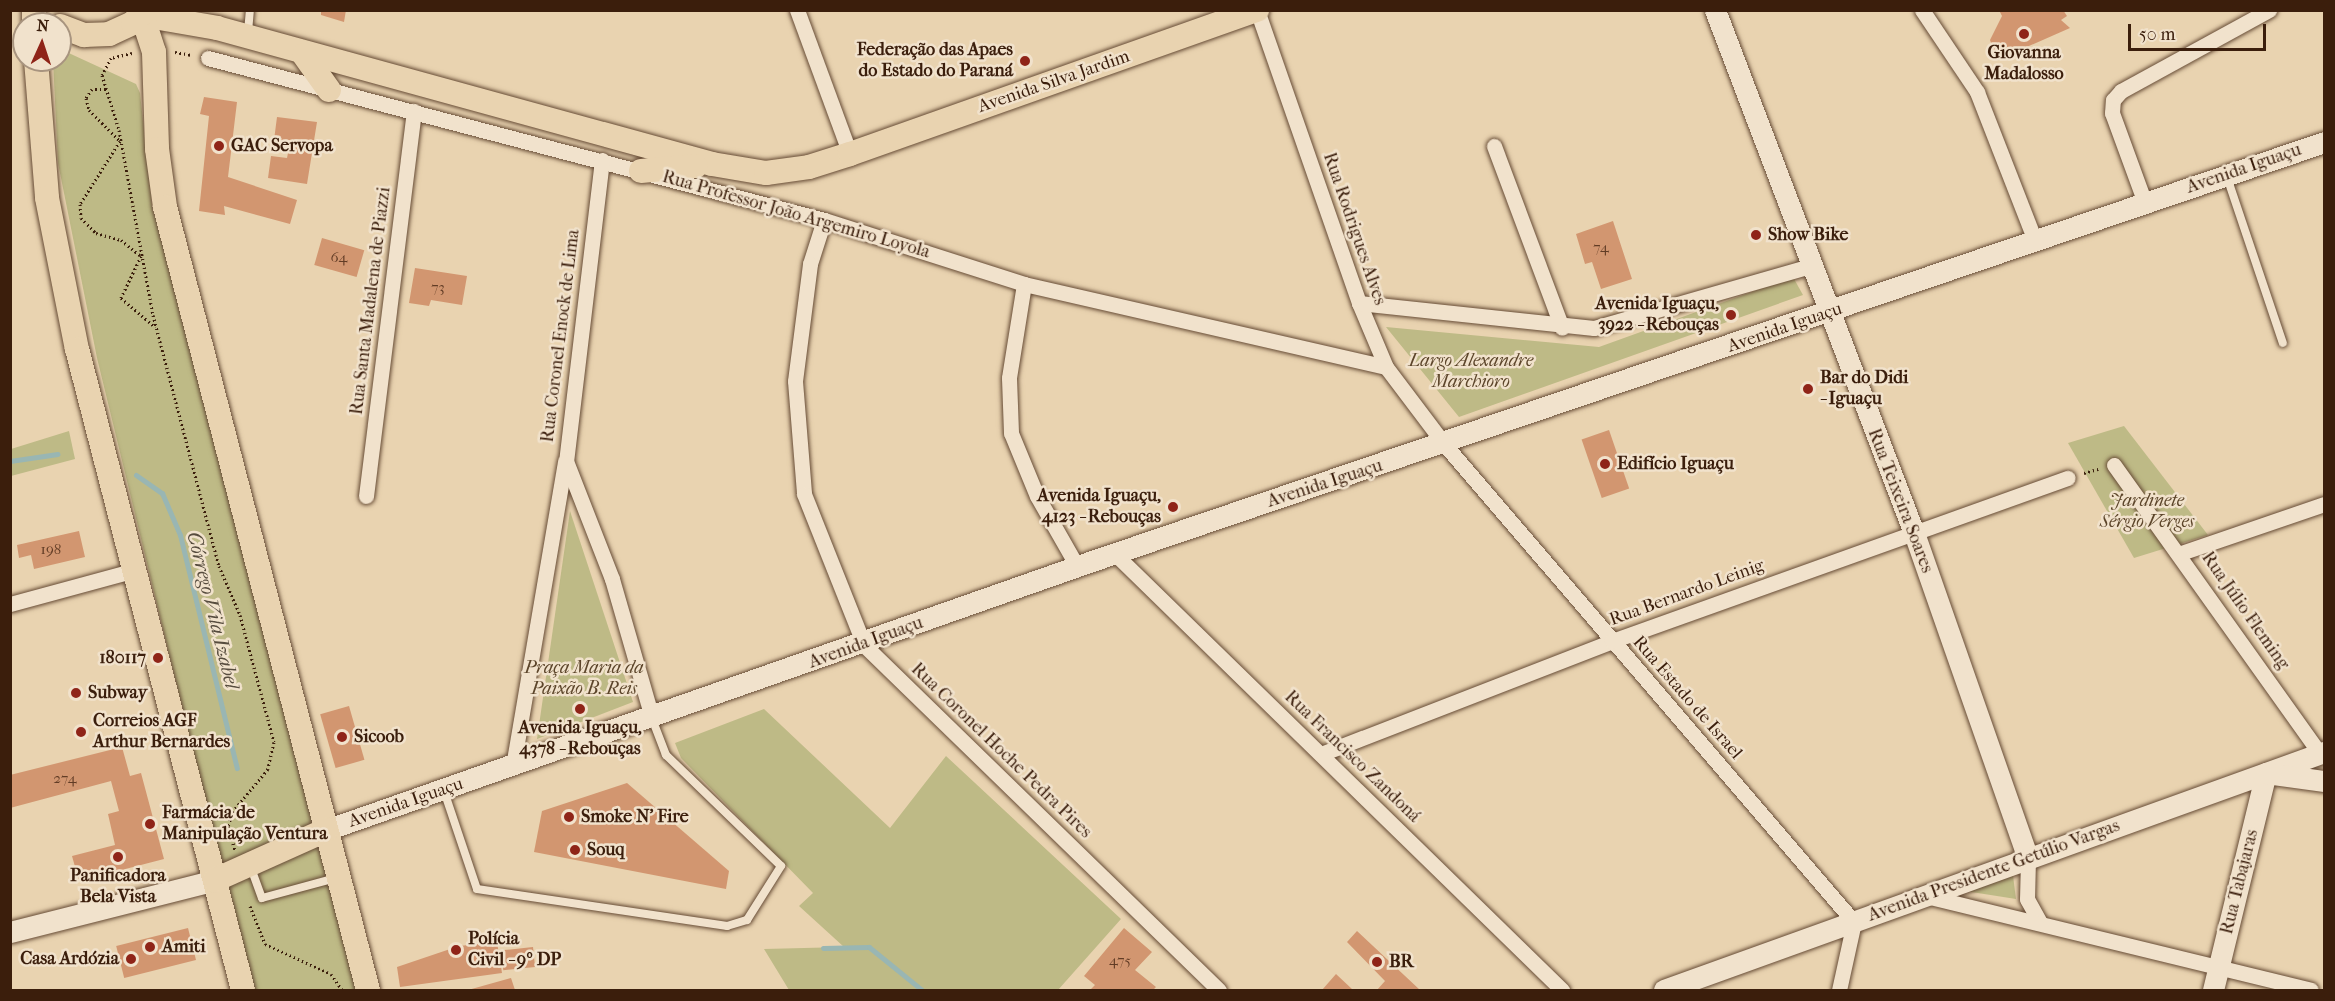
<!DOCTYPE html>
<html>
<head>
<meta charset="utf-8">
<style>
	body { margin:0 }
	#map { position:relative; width:2335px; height:1001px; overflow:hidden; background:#e9d3b0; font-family:"IM FELL French Canon",serif }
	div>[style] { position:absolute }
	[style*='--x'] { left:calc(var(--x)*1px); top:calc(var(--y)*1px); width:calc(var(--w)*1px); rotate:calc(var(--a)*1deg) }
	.green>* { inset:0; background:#beba86 }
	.stream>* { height:5px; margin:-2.5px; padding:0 2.5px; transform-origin:2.5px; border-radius:2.5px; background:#99b6b3 }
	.building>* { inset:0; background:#d29670; transform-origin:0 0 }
	.path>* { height:3px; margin-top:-1.5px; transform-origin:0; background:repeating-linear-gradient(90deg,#3b1e0c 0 1.5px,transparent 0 4.5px) }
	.roads { filter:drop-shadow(0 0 2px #664b35) drop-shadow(0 0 2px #664b35) }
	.lane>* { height:8px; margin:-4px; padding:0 4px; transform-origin:4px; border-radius:4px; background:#f1e2cc }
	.street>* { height:15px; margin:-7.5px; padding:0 7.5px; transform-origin:7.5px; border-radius:7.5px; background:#f1e2cc }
	.secondary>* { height:21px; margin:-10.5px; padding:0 10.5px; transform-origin:10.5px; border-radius:10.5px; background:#f1e2cc }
	.primary>* { height:24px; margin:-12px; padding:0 12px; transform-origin:12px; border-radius:12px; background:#e9d3b0 }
	.dots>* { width:16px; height:16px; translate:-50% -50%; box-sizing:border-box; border:3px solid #f1e2cc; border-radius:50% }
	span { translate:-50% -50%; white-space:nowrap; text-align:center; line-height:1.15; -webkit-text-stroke:5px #f1e2cc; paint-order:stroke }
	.number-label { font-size:15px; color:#613c25 }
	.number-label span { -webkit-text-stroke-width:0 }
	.poi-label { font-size:18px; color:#3b1e0c; font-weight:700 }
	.right { translate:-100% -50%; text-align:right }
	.left { translate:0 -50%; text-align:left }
	.street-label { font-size:18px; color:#3b1e0c }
	.park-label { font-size:18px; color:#5c452a; font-style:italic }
	.water-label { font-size:20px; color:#574c3e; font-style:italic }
	.frame { position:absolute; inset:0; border:12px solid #3b1e0c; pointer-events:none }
	.north { position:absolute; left:12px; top:12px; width:60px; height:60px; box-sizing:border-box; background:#f1e2cc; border:2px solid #a8947f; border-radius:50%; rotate:3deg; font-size:16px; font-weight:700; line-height:24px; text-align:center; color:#3b1e0c }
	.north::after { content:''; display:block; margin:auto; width:21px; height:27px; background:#8f2418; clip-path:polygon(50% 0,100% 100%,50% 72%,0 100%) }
	.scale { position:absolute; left:2128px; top:24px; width:138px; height:27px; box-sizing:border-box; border:3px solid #3b1e0c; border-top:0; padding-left:8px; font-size:18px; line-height:21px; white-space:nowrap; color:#3b1e0c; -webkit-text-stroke:4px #f1e2cc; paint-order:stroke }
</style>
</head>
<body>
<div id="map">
	<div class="green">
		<div style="clip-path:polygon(60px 49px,136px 84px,140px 93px,152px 206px,326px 830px,365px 990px,251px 990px,97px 358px,58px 163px,53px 60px,60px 60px)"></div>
		<div style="clip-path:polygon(1793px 277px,1803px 295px,1459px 417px,1386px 327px,1599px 347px)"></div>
		<div style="clip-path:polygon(2124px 426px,2208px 535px,2134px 558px,2068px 443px)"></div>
		<div style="clip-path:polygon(69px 431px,75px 459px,11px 476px,11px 449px)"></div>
		<div style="clip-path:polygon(570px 511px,633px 702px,537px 739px)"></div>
		<div style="clip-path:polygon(764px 709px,890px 828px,946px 756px,1121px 919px,1058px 990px,789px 990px,764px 949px,844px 947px,799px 906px,813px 893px,681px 758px,675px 743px)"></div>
		<div style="clip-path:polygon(2012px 868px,2016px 899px,1965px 891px)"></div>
	</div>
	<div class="stream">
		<div style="--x:10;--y:461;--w:48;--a:-8.5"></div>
		<div style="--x:136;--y:475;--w:32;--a:35"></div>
		<div style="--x:162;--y:493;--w:46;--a:66.8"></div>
		<div style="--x:180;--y:535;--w:240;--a:76.3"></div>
		<div style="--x:823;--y:948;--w:46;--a:-1.2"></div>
		<div style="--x:869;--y:947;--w:68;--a:39.1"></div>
	</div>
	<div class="building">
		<div style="clip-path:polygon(321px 10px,346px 10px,344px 22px,321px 15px)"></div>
		<div style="clip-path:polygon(1999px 10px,2063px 10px,2067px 16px,2061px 20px,2070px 28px,1997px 60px,1990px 40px,2002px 16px)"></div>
		<div style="clip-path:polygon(204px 97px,237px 102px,228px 177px,297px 200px,290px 224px,224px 206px,225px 215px,199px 211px,209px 116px,200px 114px)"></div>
		<div style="clip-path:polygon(277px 117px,317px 122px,307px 184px,268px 178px,271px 156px,287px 158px,290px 143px,274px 140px)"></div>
		<div style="clip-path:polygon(1613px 221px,1632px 279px,1601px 289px,1592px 262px,1585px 264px,1576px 234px)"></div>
		<div style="left:322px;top:238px;width:44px;height:28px;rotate:16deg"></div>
		<div style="clip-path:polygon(415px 268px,467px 276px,462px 305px,431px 300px,429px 306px,409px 303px)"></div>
		<div style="left:1609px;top:430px;width:62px;height:29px;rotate:71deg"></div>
		<div style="clip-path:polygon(79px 531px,85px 557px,34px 569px,31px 555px,19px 558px,17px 545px)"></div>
		<div style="left:349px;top:706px;width:56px;height:30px;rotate:74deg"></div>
		<div style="clip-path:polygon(122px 747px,130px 776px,141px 773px,164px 859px,79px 881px,72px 856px,115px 845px,108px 814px,119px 811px,111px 781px,10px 808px,10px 775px)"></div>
		<div style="clip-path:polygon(627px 783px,729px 871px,726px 889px,534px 852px,542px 811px)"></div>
		<div style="left:188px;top:928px;width:33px;height:74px;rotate:76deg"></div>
		<div style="clip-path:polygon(1124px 928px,1152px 952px,1135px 970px,1156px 987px,1153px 990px,1090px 990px,1095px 985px,1084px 976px)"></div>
		<div style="clip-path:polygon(1357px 931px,1420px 990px,1377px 990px,1385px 981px,1347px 942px)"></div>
		<div style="clip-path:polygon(497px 942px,502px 973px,400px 987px,397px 967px,459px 946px)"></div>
		<div style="left:533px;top:947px;width:20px;height:32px;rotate:84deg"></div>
		<div style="clip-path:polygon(1336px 974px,1353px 990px,1322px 990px)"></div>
		<div style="clip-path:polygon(511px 978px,515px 990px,468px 990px)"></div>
	</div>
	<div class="path">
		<div style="--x:175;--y:52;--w:17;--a:10"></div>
		<div style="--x:132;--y:53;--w:22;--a:167"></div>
		<div style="--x:111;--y:58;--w:19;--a:118"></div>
		<div style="--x:102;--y:75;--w:58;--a:72.8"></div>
		<div style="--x:119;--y:130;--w:188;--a:79.6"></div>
		<div style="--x:153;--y:315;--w:260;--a:75.3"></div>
		<div style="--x:219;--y:566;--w:53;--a:66.8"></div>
		<div style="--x:240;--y:615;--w:131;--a:75"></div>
		<div style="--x:274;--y:742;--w:28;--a:103"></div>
		<div style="--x:268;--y:769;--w:55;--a:129.8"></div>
		<div style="--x:233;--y:811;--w:16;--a:108"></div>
		<div style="--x:228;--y:826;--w:25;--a:74"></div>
		<div style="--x:106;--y:89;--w:14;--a:180"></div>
		<div style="--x:92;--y:89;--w:11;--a:124"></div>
		<div style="--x:86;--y:98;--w:12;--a:76"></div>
		<div style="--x:89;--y:110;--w:44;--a:45"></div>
		<div style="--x:120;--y:141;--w:75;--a:122.4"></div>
		<div style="--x:80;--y:204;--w:14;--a:86"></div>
		<div style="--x:81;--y:218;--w:21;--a:45"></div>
		<div style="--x:96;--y:233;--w:26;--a:16"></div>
		<div style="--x:121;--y:240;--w:26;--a:39"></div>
		<div style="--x:141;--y:256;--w:47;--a:115.5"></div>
		<div style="--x:121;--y:298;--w:45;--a:40.5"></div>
		<div style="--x:2084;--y:473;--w:15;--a:-16"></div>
		<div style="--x:250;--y:906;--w:41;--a:68.5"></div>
		<div style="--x:265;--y:944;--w:72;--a:24.4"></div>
		<div style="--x:331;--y:974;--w:19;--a:55"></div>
	</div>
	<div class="roads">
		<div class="lane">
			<div style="--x:248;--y:32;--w:22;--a:-85"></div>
			<div style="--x:2227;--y:177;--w:175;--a:71.4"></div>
			<div style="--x:444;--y:791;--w:103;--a:71.4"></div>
			<div style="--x:477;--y:889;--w:253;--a:8.4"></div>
			<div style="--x:727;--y:926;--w:21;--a:-17"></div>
			<div style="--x:747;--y:920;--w:64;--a:-57.8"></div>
			<div style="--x:781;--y:866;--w:160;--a:-136"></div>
			<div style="--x:666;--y:755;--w:40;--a:-111"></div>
			<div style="--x:251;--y:868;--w:32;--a:70"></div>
			<div style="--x:262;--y:898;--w:77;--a:-15.1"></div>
		</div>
		<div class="street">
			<div style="--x:797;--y:10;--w:153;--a:69.8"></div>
			<div style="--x:1257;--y:10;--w:310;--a:70.8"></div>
			<div style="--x:1359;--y:303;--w:69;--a:67.1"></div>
			<div style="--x:1386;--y:367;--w:98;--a:52.9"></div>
			<div style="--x:1445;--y:445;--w:628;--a:49.39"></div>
			<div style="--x:1854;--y:922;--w:70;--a:102.4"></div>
			<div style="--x:1922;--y:10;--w:99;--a:56.1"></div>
			<div style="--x:1977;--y:92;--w:160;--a:68.7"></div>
			<div style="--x:208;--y:58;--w:637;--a:14.73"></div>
			<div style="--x:824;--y:220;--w:210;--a:17.7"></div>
			<div style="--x:1024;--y:284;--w:371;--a:12.9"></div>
			<div style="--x:1494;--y:146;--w:194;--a:69.5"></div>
			<div style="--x:602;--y:160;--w:303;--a:96.8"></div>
			<div style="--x:566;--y:461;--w:127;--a:68.7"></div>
			<div style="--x:612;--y:579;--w:145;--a:73.9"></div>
			<div style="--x:2145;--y:203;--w:96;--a:-110.1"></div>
			<div style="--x:2112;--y:113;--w:13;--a:-86"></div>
			<div style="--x:2113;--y:100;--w:12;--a:-48"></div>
			<div style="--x:2121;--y:91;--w:169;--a:-28.7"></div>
			<div style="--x:824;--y:220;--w:46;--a:107.7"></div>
			<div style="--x:810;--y:264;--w:118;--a:97.3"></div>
			<div style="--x:795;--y:381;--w:113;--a:85.4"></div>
			<div style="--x:804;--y:494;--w:162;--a:68.3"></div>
			<div style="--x:864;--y:645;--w:495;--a:44.2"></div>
			<div style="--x:1024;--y:284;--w:95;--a:99.1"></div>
			<div style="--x:1009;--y:378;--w:55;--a:87.9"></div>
			<div style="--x:1011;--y:433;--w:68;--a:67.6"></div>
			<div style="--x:1037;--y:496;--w:81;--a:60.3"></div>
			<div style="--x:1359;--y:303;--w:236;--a:6.1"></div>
			<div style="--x:1594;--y:328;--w:225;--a:-16"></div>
			<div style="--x:2114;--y:465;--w:355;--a:54.5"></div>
			<div style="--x:366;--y:496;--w:388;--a:-82.9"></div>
			<div style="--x:1114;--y:553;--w:626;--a:44.29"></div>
			<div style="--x:2181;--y:553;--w:151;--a:-18.9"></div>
			<div style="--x:10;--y:604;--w:130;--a:-15.2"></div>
			<div style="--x:1321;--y:754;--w:312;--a:-21.2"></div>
			<div style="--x:1612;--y:641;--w:484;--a:-19.7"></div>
			<div style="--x:513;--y:766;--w:309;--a:-80.3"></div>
			<div style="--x:2028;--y:859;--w:40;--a:91.4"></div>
			<div style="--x:2027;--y:899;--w:26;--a:61"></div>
			<div style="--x:1926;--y:896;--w:396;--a:13.7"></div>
		</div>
		<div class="secondary">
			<div style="--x:1715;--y:10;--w:560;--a:69.17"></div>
			<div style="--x:1914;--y:533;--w:345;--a:70.7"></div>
			<div style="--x:326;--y:830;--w:815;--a:-19.35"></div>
			<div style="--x:1095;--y:560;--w:1298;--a:-18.78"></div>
			<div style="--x:10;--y:932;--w:211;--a:-14.2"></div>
			<div style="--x:1664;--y:990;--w:702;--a:-19.83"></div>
			<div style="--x:2213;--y:990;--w:223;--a:-76.3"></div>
			<div style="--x:2266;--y:773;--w:59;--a:7.9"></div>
		</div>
		<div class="primary">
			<div style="--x:34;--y:10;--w:14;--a:90"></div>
			<div style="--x:142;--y:15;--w:76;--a:9.8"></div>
			<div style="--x:217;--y:28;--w:513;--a:15.36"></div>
			<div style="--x:712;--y:164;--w:55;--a:9.5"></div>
			<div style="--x:766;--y:173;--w:43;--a:-7.9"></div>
			<div style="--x:809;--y:167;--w:43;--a:-17.6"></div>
			<div style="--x:850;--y:154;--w:432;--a:-19.5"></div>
			<div style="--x:142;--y:15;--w:39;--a:72"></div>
			<div style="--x:154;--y:52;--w:97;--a:88.2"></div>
			<div style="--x:157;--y:149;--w:59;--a:82.1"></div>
			<div style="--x:165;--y:207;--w:809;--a:75.47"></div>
			<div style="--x:60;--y:26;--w:26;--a:21"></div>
			<div style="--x:84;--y:35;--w:25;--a:-2"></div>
			<div style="--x:109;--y:34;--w:26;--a:-25"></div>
			<div style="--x:133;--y:23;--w:18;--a:-47"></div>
			<div style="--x:304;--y:55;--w:43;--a:54.5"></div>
			<div style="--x:36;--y:60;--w:138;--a:85.4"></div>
			<div style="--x:47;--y:198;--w:154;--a:78.8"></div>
			<div style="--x:77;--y:349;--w:662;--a:75.48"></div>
			<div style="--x:641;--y:171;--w:55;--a:-5.2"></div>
			<div style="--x:215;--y:880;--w:122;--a:-24.2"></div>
		</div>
	</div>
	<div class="dots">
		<div style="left:2024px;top:34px;background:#8f2418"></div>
		<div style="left:1025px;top:61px;background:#8f2418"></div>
		<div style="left:219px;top:146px;background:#8f2418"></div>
		<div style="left:1756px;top:235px;background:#8f2418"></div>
		<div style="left:1731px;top:315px;background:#8f2418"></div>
		<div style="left:1808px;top:389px;background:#8f2418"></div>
		<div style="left:1605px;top:464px;background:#8f2418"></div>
		<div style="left:1173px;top:507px;background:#8f2418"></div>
		<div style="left:158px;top:658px;background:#8f2418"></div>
		<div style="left:76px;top:693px;background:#8f2418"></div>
		<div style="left:580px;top:709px;background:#8f2418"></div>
		<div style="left:81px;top:732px;background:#8f2418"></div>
		<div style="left:342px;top:737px;background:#8f2418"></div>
		<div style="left:569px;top:817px;background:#8f2418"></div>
		<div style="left:150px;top:824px;background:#8f2418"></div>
		<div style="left:575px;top:850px;background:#8f2418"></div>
		<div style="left:118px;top:857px;background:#8f2418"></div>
		<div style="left:150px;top:947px;background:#8f2418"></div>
		<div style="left:456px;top:950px;background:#8f2418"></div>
		<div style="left:131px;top:959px;background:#8f2418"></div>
		<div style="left:1377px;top:962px;background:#8f2418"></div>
	</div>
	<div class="number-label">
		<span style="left:1601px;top:248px">74</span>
		<span style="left:339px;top:258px">64</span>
		<span style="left:438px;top:288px">73</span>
		<span style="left:51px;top:550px">198</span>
		<span style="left:65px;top:779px">274</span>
		<span style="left:1120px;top:961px">475</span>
	</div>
	<div class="poi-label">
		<span class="right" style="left:1013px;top:61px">Federação das Apaes<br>do Estado do Paraná</span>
		<span style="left:2024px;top:64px">Giovanna<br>Madalosso</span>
		<span class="left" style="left:231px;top:146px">GAC Servopa</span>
		<span class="left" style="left:1768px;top:235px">Show Bike</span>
		<span class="right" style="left:1719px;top:315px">Avenida Iguaçu,<br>3922 - Rebouças</span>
		<span class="left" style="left:1820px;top:389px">Bar do Didi<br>- Iguaçu</span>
		<span class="left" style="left:1617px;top:464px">Edifício Iguaçu</span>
		<span class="right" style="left:1161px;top:507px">Avenida Iguaçu,<br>4123 - Rebouças</span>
		<span class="right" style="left:146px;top:658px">180117</span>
		<span class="left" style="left:88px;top:693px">Subway</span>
		<span class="left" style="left:93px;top:732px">Correios AGF<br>Arthur Bernardes</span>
		<span style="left:580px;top:739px">Avenida Iguaçu,<br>4378 - Rebouças</span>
		<span class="left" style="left:354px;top:737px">Sicoob</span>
		<span class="left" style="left:162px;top:824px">Farmácia de<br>Manipulação Ventura</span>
		<span class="left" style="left:581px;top:817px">Smoke N’ Fire</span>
		<span class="left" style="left:587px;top:850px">Souq</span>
		<span style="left:118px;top:887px">Panificadora<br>Bela Vista</span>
		<span class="left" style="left:468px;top:950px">Polícia<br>Civil - 9º DP</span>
		<span class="left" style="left:162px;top:947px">Amiti</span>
		<span class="right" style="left:119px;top:959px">Casa Ardózia</span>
		<span class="left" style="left:1389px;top:962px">BR</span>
	</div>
	<div class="street-label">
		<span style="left:1054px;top:82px;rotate:-19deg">Avenida Silva Jardim</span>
		<span style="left:2244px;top:169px;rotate:-19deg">Avenida Iguaçu</span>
		<span style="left:796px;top:215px;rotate:16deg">Rua Professor João Argemiro Loyola</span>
		<span style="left:1354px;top:229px;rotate:71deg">Rua Rodrigues Alves</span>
		<span style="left:371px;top:301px;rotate:-83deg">Rua Santa Madalena de Piazzi</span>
		<span style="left:1785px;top:328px;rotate:-19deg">Avenida Iguaçu</span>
		<span style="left:561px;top:336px;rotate:-83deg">Rua Coronel Enock de Lima</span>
		<span style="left:1325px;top:484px;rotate:-18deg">Avenida Iguaçu</span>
		<span style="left:1900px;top:501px;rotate:69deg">Rua Teixeira Soares</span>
		<span style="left:1687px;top:593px;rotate:-20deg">Rua Bernardo Leinig</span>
		<span style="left:2245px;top:611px;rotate:55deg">Rua Júlio Fleming</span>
		<span style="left:866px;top:643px;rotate:-20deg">Avenida Iguaçu</span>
		<span style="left:1687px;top:698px;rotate:49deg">Rua Estado de Israel</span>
		<span style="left:1001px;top:751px;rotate:44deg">Rua Coronel Hoche Pedra Pires</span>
		<span style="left:1352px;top:757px;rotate:44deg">Rua Francisco Zandoná</span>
		<span style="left:406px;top:803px;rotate:-19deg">Avenida Iguaçu</span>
		<span style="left:1994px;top:871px;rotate:-20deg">Avenida Presidente Getúlio Vargas</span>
		<span style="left:2240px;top:882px;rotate:-76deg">Rua Tabajaras</span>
	</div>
	<div class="park-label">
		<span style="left:1471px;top:372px">Largo Alexandre<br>Marchioro</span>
		<span style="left:2147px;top:512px">Jardinete<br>Sérgio Verges</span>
		<span style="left:584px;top:679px">Praça Maria da<br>Paixão B. Reis</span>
	</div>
	<div class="water-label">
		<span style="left:213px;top:610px;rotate:76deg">Córrego Vila Izabel</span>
	</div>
	<div class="frame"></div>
	<div class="north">N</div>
	<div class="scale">50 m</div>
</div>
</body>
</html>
